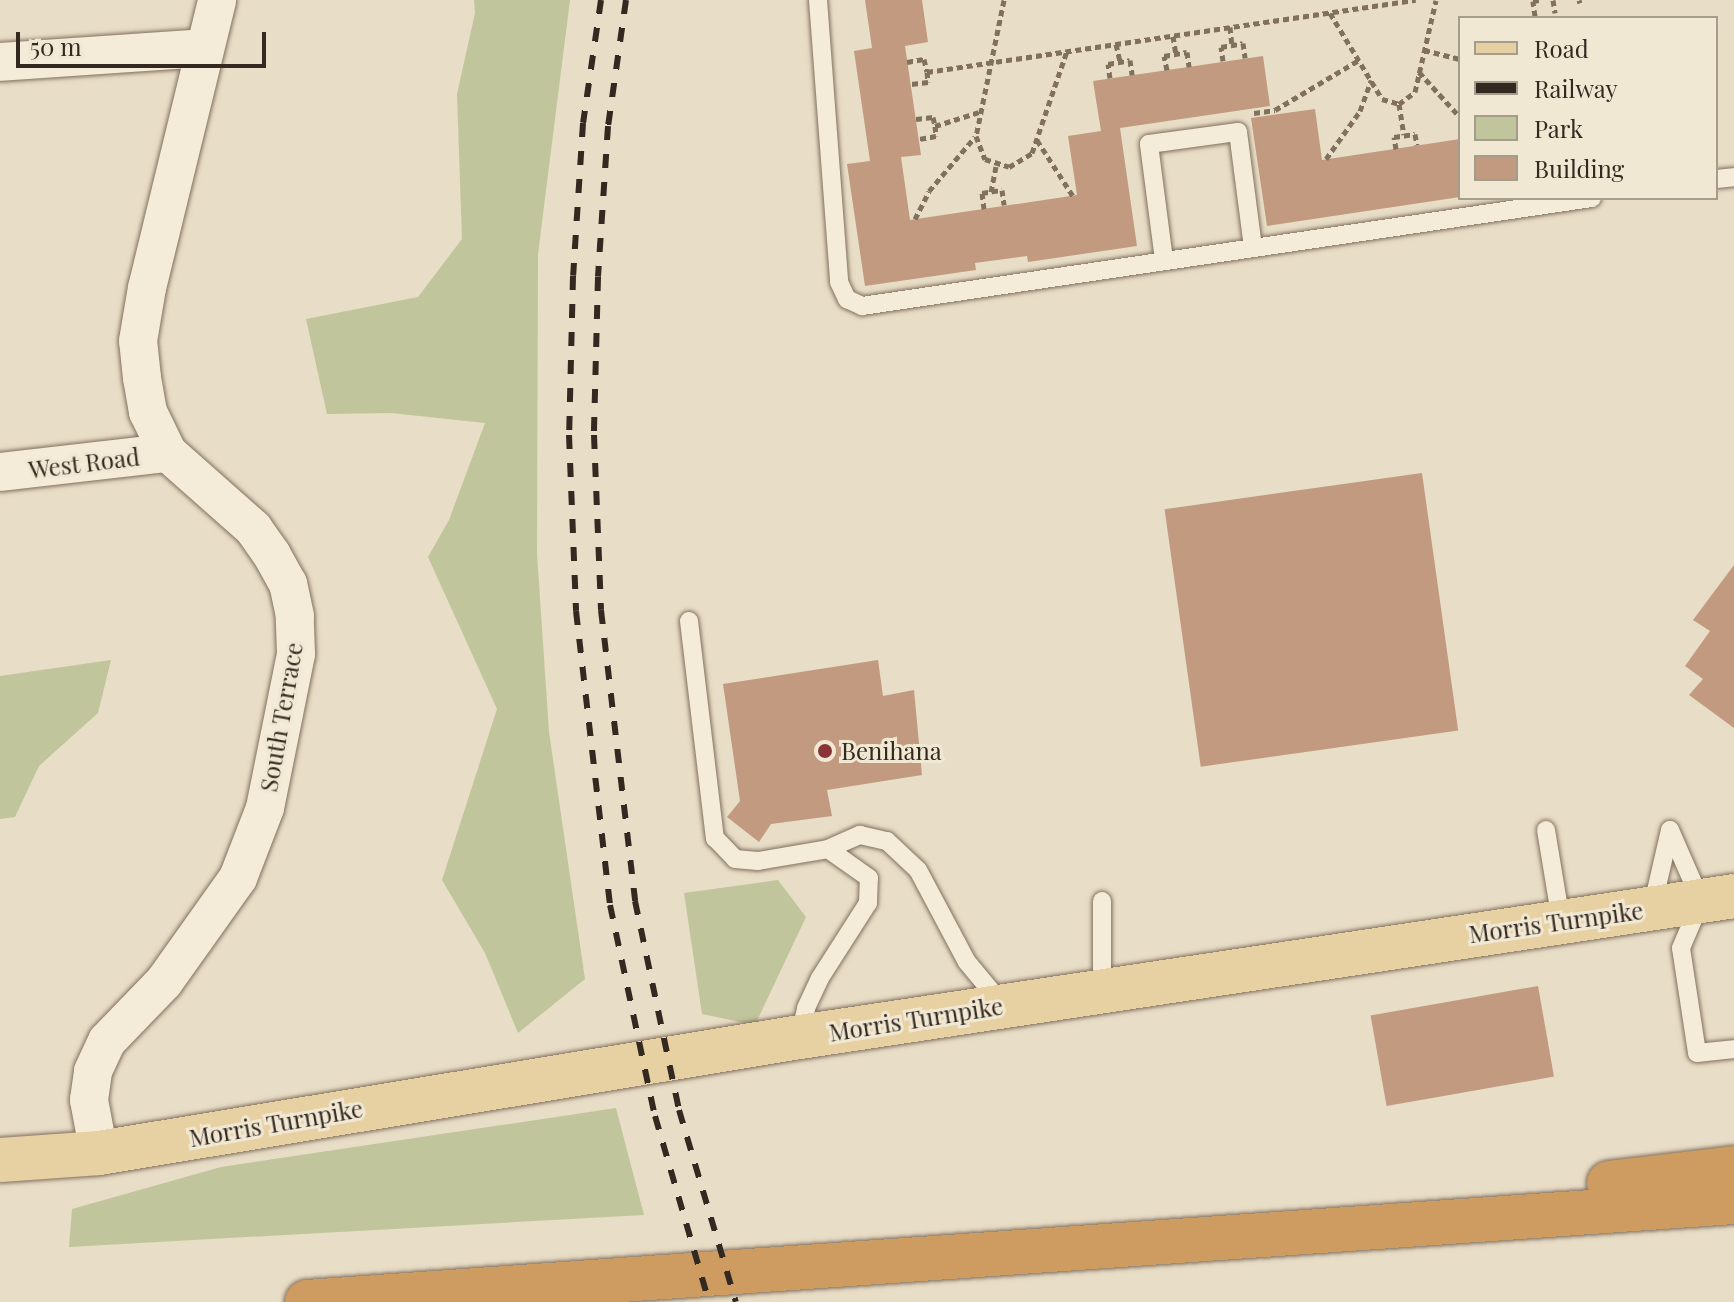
<!DOCTYPE html>
<html>
<head>
<meta charset="utf-8">
<style>
	body { margin:0 }
	#map { position:relative; width:1734px; height:1302px; overflow:hidden; background:#e8ddc6; font-family:"Playfair Display",serif }
	div>[style] { position:absolute }
	[style*='--x'] { left:calc(var(--x)*1px); top:calc(var(--y)*1px); width:calc(var(--w)*1px); rotate:calc(var(--a)*1deg) }
	.green>* { inset:0; background:#c1c59b }
	.building>* { inset:0; background:#c29a80; transform-origin:0 0 }
	.path>* { height:5px; margin-top:-2.5px; transform-origin:0; background:repeating-linear-gradient(90deg,#81705e 0 6px,transparent 0 10px) }
	.roads { filter:drop-shadow(0 0 2px #81705e) drop-shadow(0 0 2px #81705e) }
	.lane>* { height:18px; margin:-9px; padding:0 9px; transform-origin:9px; border-radius:9px; background:#f4ebd8 }
	.street>* { height:38px; margin:-19px; padding:0 19px; transform-origin:19px; border-radius:19px; background:#f4ebd8 }
	.primary>* { height:44px; margin:-22px; padding:0 22px; transform-origin:22px; border-radius:22px; background:#e7d0a2 }
	.highway>* { height:44px; margin:-22px; padding:0 22px; transform-origin:22px; border-radius:22px; background:#ce9c60 }
	.rail>* { height:6px; margin-top:-3px; transform-origin:0; background:repeating-linear-gradient(90deg,#332920 0 14px,transparent 0 28px) }
	.dots>* { width:22px; height:22px; translate:-50% -50%; box-sizing:border-box; border:4px solid #f1e8d4; border-radius:50% }
	span { translate:-50% -50%; white-space:nowrap; text-align:center; line-height:1.15; -webkit-text-stroke:6px #f1e8d4; paint-order:stroke }
	.street-label { font-size:24px; color:#332920 }
	.poi-label { font-size:24px; color:#332920 }
	.left { translate:0 -50%; text-align:left }
	.legend { position:absolute; left:1458px; top:16px; width:260px; height:184px; box-sizing:border-box; background:#f1e8d4; border:2px solid #a59c8c; margin:0; padding:10px 14px; list-style:none; font-size:24px; color:#332920 }
	.legend li { display:flex; align-items:center; gap:16px; height:40px }
	.legend b { width:40px; border:2px solid #a59c8c }
	.scale { position:absolute; left:16px; top:32px; width:250px; height:36px; box-sizing:border-box; border:4px solid #332920; border-top:0; padding-left:10px; font-size:24px; line-height:28px; white-space:nowrap; color:#332920; -webkit-text-stroke:6px #f1e8d4; paint-order:stroke }
</style>
</head>
<body>
<div id="map">
	<div class="green">
		<div style="clip-path:polygon(474px 0,570px 0,538px 254px,537px 554px,549px 732px,585px 979px,518px 1033px,485px 953px,442px 880px,497px 709px,428px 557px,449px 520px,485px 423px,391px 413px,327px 414px,306px 319px,418px 297px,462px 239px,457px 94px,475px 13px)"></div>
		<div style="clip-path:polygon(111px 660px,98px 713px,39px 766px,15px 817px,0 819px,0 676px)"></div>
		<div style="clip-path:polygon(778px 880px,806px 917px,755px 1025px,702px 1014px,684px 893px)"></div>
		<div style="clip-path:polygon(616px 1108px,644px 1215px,69px 1247px,72px 1209px,221px 1167px)"></div>
	</div>
	<div class="building">
		<div style="clip-path:polygon(865px 0,922px 0,928px 42px,905px 46px,921px 155px,901px 157px,910px 220px,1077px 195px,1068px 136px,1101px 131px,1093px 81px,1263px 56px,1270px 106px,1120px 128px,1137px 246px,1028px 262px,1027px 256px,975px 263px,976px 270px,865px 286px,847px 164px,870px 161px,854px 51px,872px 48px)"></div>
		<div style="clip-path:polygon(1315px 109px,1322px 160px,1460px 139px,1460px 197px,1267px 226px,1251px 118px)"></div>
		<div style="left:1422px;top:473px;width:260px;height:260px;rotate:82deg"></div>
		<div style="clip-path:polygon(1734px 565px,1734px 728px,1689px 695px,1703px 679px,1685px 666px,1710px 631px,1693px 620px)"></div>
		<div style="clip-path:polygon(878px 660px,883px 696px,914px 690px,922px 775px,827px 790px,832px 816px,771px 824px,759px 842px,727px 817px,740px 801px,723px 684px)"></div>
		<div style="left:1538px;top:986px;width:92px;height:170px;rotate:80deg"></div>
	</div>
	<div class="path">
		<div style="--x:1004;--y:0;--w:139;--a:101.6"></div>
		<div style="--x:976;--y:136;--w:25;--a:69"></div>
		<div style="--x:985;--y:159;--w:25;--a:18"></div>
		<div style="--x:1009;--y:167;--w:27;--a:-31"></div>
		<div style="--x:1032;--y:153;--w:108;--a:-71.1"></div>
		<div style="--x:1553;--y:0;--w:13;--a:81"></div>
		<div style="--x:1579;--y:0;--w:3;--a:72"></div>
		<div style="--x:1330;--y:13;--w:100;--a:58.8"></div>
		<div style="--x:1382;--y:99;--w:18;--a:16"></div>
		<div style="--x:1399;--y:104;--w:20;--a:-37"></div>
		<div style="--x:1415;--y:92;--w:94;--a:-77.1"></div>
		<div style="--x:1535;--y:16;--w:15;--a:-98"></div>
		<div style="--x:1533;--y:1;--w:6;--a:-9"></div>
		<div style="--x:1230;--y:27;--w:18;--a:84"></div>
		<div style="--x:1173;--y:36;--w:18;--a:81"></div>
		<div style="--x:1116;--y:44;--w:18;--a:77"></div>
		<div style="--x:1424;--y:50;--w:37;--a:14"></div>
		<div style="--x:1223;--y:61;--w:14;--a:-98"></div>
		<div style="--x:1221;--y:47;--w:22;--a:-10"></div>
		<div style="--x:1243;--y:43;--w:15;--a:82"></div>
		<div style="--x:907;--y:62;--w:17;--a:-10"></div>
		<div style="--x:924;--y:59;--w:13;--a:77"></div>
		<div style="--x:927;--y:72;--w:10;--a:84"></div>
		<div style="--x:928;--y:82;--w:17;--a:173"></div>
		<div style="--x:1167;--y:70;--w:14;--a:-102"></div>
		<div style="--x:1164;--y:56;--w:23;--a:-10"></div>
		<div style="--x:1187;--y:52;--w:15;--a:82"></div>
		<div style="--x:927;--y:72;--w:494;--a:-8.4"></div>
		<div style="--x:1419;--y:72;--w:61;--a:47.7"></div>
		<div style="--x:1110;--y:78;--w:14;--a:-98"></div>
		<div style="--x:1108;--y:64;--w:22;--a:-10"></div>
		<div style="--x:1130;--y:60;--w:15;--a:82"></div>
		<div style="--x:1399;--y:104;--w:31;--a:81"></div>
		<div style="--x:1254;--y:113;--w:21;--a:-8"></div>
		<div style="--x:1275;--y:110;--w:98;--a:-30.8"></div>
		<div style="--x:916;--y:119;--w:17;--a:-7"></div>
		<div style="--x:933;--y:117;--w:9;--a:77"></div>
		<div style="--x:935;--y:126;--w:10;--a:84"></div>
		<div style="--x:936;--y:136;--w:17;--a:170"></div>
		<div style="--x:935;--y:126;--w:46;--a:-17.7"></div>
		<div style="--x:1037;--y:140;--w:67;--a:57.3"></div>
		<div style="--x:1396;--y:149;--w:12;--a:-99"></div>
		<div style="--x:1394;--y:137;--w:21;--a:-8"></div>
		<div style="--x:1415;--y:134;--w:11;--a:80"></div>
		<div style="--x:1326;--y:159;--w:59;--a:-54.7"></div>
		<div style="--x:1360;--y:111;--w:33;--a:-70"></div>
		<div style="--x:991;--y:192;--w:26;--a:-79"></div>
		<div style="--x:984;--y:209;--w:16;--a:-97"></div>
		<div style="--x:982;--y:193;--w:20;--a:-9"></div>
		<div style="--x:1002;--y:190;--w:15;--a:82"></div>
		<div style="--x:915;--y:219;--w:31;--a:-63"></div>
		<div style="--x:929;--y:191;--w:71;--a:-49.6"></div>
	</div>
	<div class="roads">
		<div class="lane">
			<div style="--x:818;--y:0;--w:283;--a:85.7"></div>
			<div style="--x:839;--y:282;--w:19;--a:65"></div>
			<div style="--x:847;--y:299;--w:17;--a:25"></div>
			<div style="--x:862;--y:306;--w:738;--a:-8.42"></div>
			<div style="--x:1716;--y:179;--w:18;--a:-6"></div>
			<div style="--x:1164;--y:260;--w:117;--a:-97.4"></div>
			<div style="--x:1149;--y:144;--w:90;--a:-7.7"></div>
			<div style="--x:1238;--y:132;--w:116;--a:82.6"></div>
			<div style="--x:689;--y:621;--w:219;--a:83.2"></div>
			<div style="--x:715;--y:838;--w:29;--a:46"></div>
			<div style="--x:735;--y:859;--w:23;--a:5"></div>
			<div style="--x:758;--y:861;--w:71;--a:-9.7"></div>
			<div style="--x:828;--y:849;--w:35;--a:-24"></div>
			<div style="--x:860;--y:835;--w:28;--a:13"></div>
			<div style="--x:887;--y:841;--w:42;--a:43.1"></div>
			<div style="--x:918;--y:870;--w:104;--a:62"></div>
			<div style="--x:967;--y:962;--w:53;--a:50.3"></div>
			<div style="--x:1546;--y:830;--w:92;--a:80.6"></div>
			<div style="--x:1670;--y:830;--w:77;--a:66.4"></div>
			<div style="--x:1701;--y:901;--w:51;--a:113.1"></div>
			<div style="--x:1681;--y:948;--w:106;--a:81.3"></div>
			<div style="--x:1697;--y:1053;--w:37;--a:-6"></div>
			<div style="--x:1102;--y:901;--w:89;--a:90"></div>
			<div style="--x:1652;--y:908;--w:80;--a:-77"></div>
			<div style="--x:800;--y:1035;--w:28;--a:-77"></div>
			<div style="--x:806;--y:1008;--w:33;--a:-65"></div>
			<div style="--x:820;--y:978;--w:89;--a:-57.4"></div>
			<div style="--x:868;--y:903;--w:25;--a:-88"></div>
			<div style="--x:869;--y:878;--w:50;--a:-144.7"></div>
		</div>
		<div class="street">
			<div style="--x:0;--y:62;--w:203;--a:-3.9"></div>
			<div style="--x:0;--y:472;--w:169;--a:-6.5"></div>
			<div style="--x:99;--y:1153;--w:54;--a:-100.7"></div>
			<div style="--x:89;--y:1100;--w:29;--a:-82"></div>
			<div style="--x:93;--y:1071;--w:33;--a:-65"></div>
			<div style="--x:107;--y:1041;--w:82;--a:-46"></div>
			<div style="--x:164;--y:982;--w:128;--a:-54.6"></div>
			<div style="--x:238;--y:878;--w:75;--a:-68.9"></div>
			<div style="--x:265;--y:808;--w:157;--a:-78.6"></div>
			<div style="--x:296;--y:654;--w:38;--a:-92"></div>
			<div style="--x:295;--y:616;--w:33;--a:-102"></div>
			<div style="--x:288;--y:584;--w:33;--a:-119"></div>
			<div style="--x:272;--y:555;--w:32;--a:-125"></div>
			<div style="--x:254;--y:529;--w:115;--a:-138.5"></div>
			<div style="--x:168;--y:453;--w:46;--a:-116"></div>
			<div style="--x:148;--y:412;--w:35;--a:-100"></div>
			<div style="--x:142;--y:378;--w:37;--a:-96"></div>
			<div style="--x:138;--y:341;--w:54;--a:-80.4"></div>
			<div style="--x:147;--y:288;--w:296;--a:-76.3"></div>
		</div>
		<div class="primary">
			<div style="--x:0;--y:1160;--w:99;--a:-4"></div>
			<div style="--x:99;--y:1153;--w:711;--a:-9.4"></div>
			<div style="--x:800;--y:1037;--w:945;--a:-8.58"></div>
		</div>
		<div class="highway">
			<div style="--x:1609;--y:1183;--w:126;--a:-6.8"></div>
			<div style="--x:307;--y:1302;--w:1430;--a:-4.01"></div>
		</div>
	</div>
	<div class="rail">
		<div style="--x:601;--y:0;--w:124;--a:98.3"></div>
		<div style="--x:583;--y:123;--w:153;--a:93.7"></div>
		<div style="--x:573;--y:276;--w:159;--a:91.4"></div>
		<div style="--x:569;--y:435;--w:176;--a:87.7"></div>
		<div style="--x:576;--y:611;--w:296;--a:83.4"></div>
		<div style="--x:610;--y:905;--w:216;--a:78"></div>
		<div style="--x:655;--y:1116;--w:194;--a:73.8"></div>
		<div style="--x:626;--y:0;--w:127;--a:98.1"></div>
		<div style="--x:608;--y:126;--w:151;--a:93.8"></div>
		<div style="--x:598;--y:277;--w:158;--a:91.5"></div>
		<div style="--x:594;--y:435;--w:175;--a:87.7"></div>
		<div style="--x:601;--y:610;--w:293;--a:83.3"></div>
		<div style="--x:635;--y:901;--w:214;--a:78.1"></div>
		<div style="--x:679;--y:1110;--w:200;--a:73.5"></div>
	</div>
	<div class="dots">
		<div style="left:825px;top:751px;background:#893537"></div>
	</div>
	<div class="street-label">
		<span style="left:84px;top:463px;rotate:-7deg">West Road</span>
		<span style="left:281px;top:717px;rotate:-80deg">South Terrace</span>
		<span style="left:1556px;top:922px;rotate:-8deg">Morris Turnpike</span>
		<span style="left:916px;top:1019px;rotate:-9deg">Morris Turnpike</span>
		<span style="left:276px;top:1123px;rotate:-10deg">Morris Turnpike</span>
	</div>
	<div class="poi-label">
		<span class="left" style="left:841px;top:751px">Benihana</span>
	</div>
	<ul class="legend">
	<li><b style="height:10px;background:#e7d0a2"></b>Road</li>
	<li><b style="height:10px;background:#332920"></b>Railway</li>
	<li><b style="height:22px;background:#c1c59b"></b>Park</li>
	<li><b style="height:22px;background:#c29a80"></b>Building</li>
	</ul>
	<div class="scale">50 m</div>
</div>
</body>
</html>
